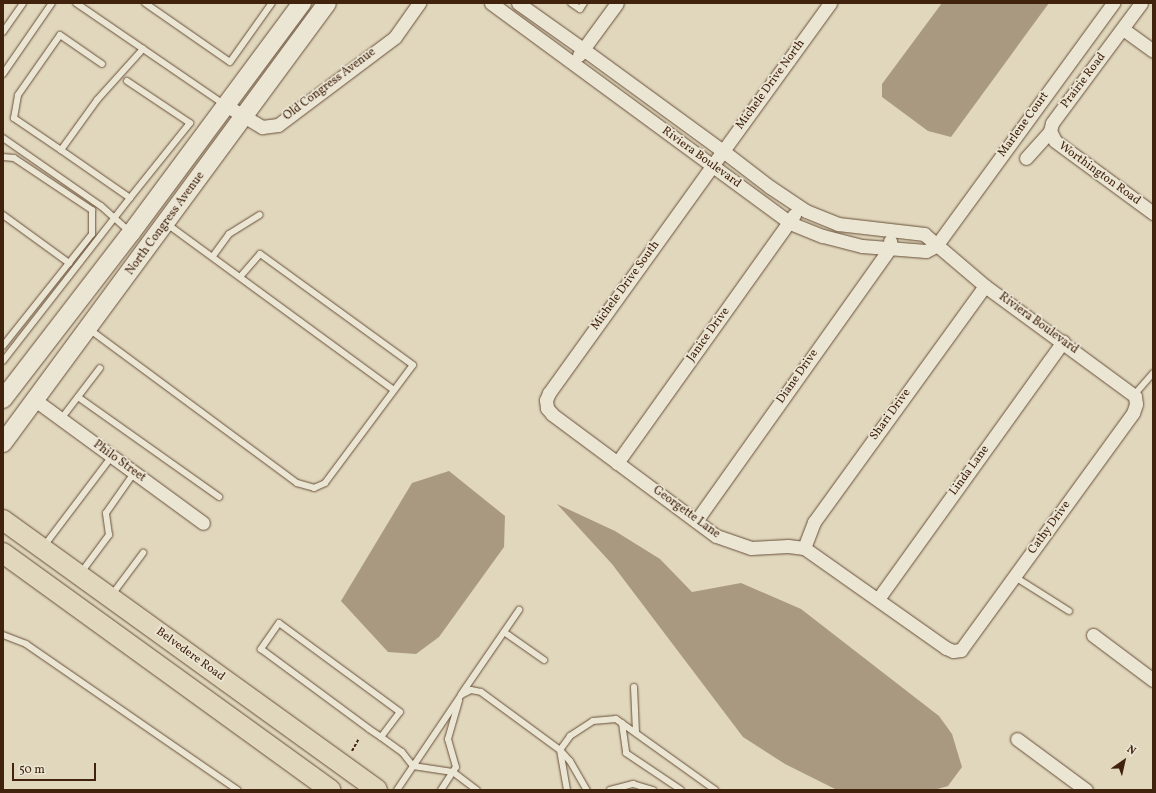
<!DOCTYPE html>
<html>
<head>
<meta charset="utf-8">
<style>
	body { margin:0 }
	#map { position:relative; width:1156px; height:793px; overflow:hidden; background:#e0d7bd; font-family:Vollkorn,serif }
	div>[style] { position:absolute }
	[style*='--x'] { left:calc(var(--x)*1px); top:calc(var(--y)*1px); width:calc(var(--w)*1px); rotate:calc(var(--a)*1deg) }
	.water>* { inset:0; background:#aa9981 }
	.path>* { height:2px; margin-top:-1px; transform-origin:0; background:repeating-linear-gradient(90deg,#41220c 0 3px,transparent 0 5px) }
	.roads { filter:drop-shadow(0 0 1px #694f38) drop-shadow(0 0 1px #694f38) }
	.lane>* { height:6px; margin:-3px; padding:0 3px; transform-origin:3px; border-radius:3px; background:#ebe5d4 }
	.street>* { height:13px; margin:-6.5px; padding:0 6.5px; transform-origin:6.5px; border-radius:6.5px; background:#ebe5d4 }
	.secondary>* { height:18px; margin:-9px; padding:0 9px; transform-origin:9px; border-radius:9px; background:#ebe5d4 }
	.primary>* { height:20px; margin:-10px; padding:0 10px; transform-origin:10px; border-radius:10px; background:#e0d7bd }
	span { translate:-50% -50%; white-space:nowrap; text-align:center; line-height:1.15; -webkit-text-stroke:3.5px #ebe5d4; paint-order:stroke }
	.street-label { font-size:12px; color:#41220c }
	.frame { position:absolute; inset:0; border:4px solid #41220c; pointer-events:none }
	.north { position:absolute; left:1104px; top:741px; width:40px; height:40px; -webkit-text-stroke:3px #ebe5d4; paint-order:stroke; rotate:34deg; font-size:11px; font-weight:700; line-height:16px; text-align:center; color:#41220c }
	.north::after { content:''; display:block; margin:auto; width:14px; height:18px; background:#41220c; clip-path:polygon(50% 0,100% 100%,50% 72%,0 100%) }
	.scale { position:absolute; left:12px; top:763px; width:84px; height:18px; box-sizing:border-box; border:2px solid #41220c; border-top:0; padding-left:5px; font-size:12px; line-height:14px; white-space:nowrap; color:#41220c; -webkit-text-stroke:3px #ebe5d4; paint-order:stroke }
</style>
</head>
<body>
<div id="map">
	<div class="water">
		<div style="clip-path:polygon(942px 3px,1049px 3px,951px 137px,928px 131px,882px 97px,882px 84px)"></div>
		<div style="clip-path:polygon(449px 471px,505px 516px,504px 547px,439px 637px,416px 654px,388px 652px,341px 601px,412px 483px)"></div>
		<div style="clip-path:polygon(557px 504px,615px 531px,660px 559px,692px 592px,741px 583px,801px 609px,939px 716px,952px 734px,962px 767px,948px 786px,934px 790px,837px 790px,785px 764px,743px 737px,612px 564px)"></div>
	</div>
	<div class="path">
		<div style="--x:352;--y:751;--w:13;--a:-61"></div>
	</div>
	<div class="roads">
		<div class="lane">
			<div style="--x:76;--y:3;--w:181;--a:34.4"></div>
			<div style="--x:145;--y:3;--w:103;--a:34.8"></div>
			<div style="--x:230;--y:62;--w:72;--a:-54.6"></div>
			<div style="--x:571;--y:3;--w:11;--a:34"></div>
			<div style="--x:580;--y:9;--w:7;--a:-56"></div>
			<div style="--x:3;--y:32;--w:35;--a:-55"></div>
			<div style="--x:3;--y:74;--w:86;--a:-55.4"></div>
			<div style="--x:127;--y:81;--w:76;--a:33.7"></div>
			<div style="--x:190;--y:123;--w:96;--a:128.7"></div>
			<div style="--x:130;--y:198;--w:84;--a:-145.2"></div>
			<div style="--x:61;--y:150;--w:62;--a:-54.2"></div>
			<div style="--x:97;--y:100;--w:69;--a:-48"></div>
			<div style="--x:3;--y:138;--w:119;--a:34.8"></div>
			<div style="--x:101;--y:206;--w:39;--a:42"></div>
			<div style="--x:61;--y:150;--w:57;--a:-145.8"></div>
			<div style="--x:14;--y:118;--w:23;--a:-80"></div>
			<div style="--x:18;--y:95;--w:73;--a:-55"></div>
			<div style="--x:60;--y:35;--w:51;--a:34.6"></div>
			<div style="--x:3;--y:157;--w:11;--a:5"></div>
			<div style="--x:14;--y:158;--w:94;--a:33.7"></div>
			<div style="--x:92;--y:210;--w:24;--a:90"></div>
			<div style="--x:92;--y:234;--w:143;--a:128.5"></div>
			<div style="--x:3;--y:215;--w:82;--a:36"></div>
			<div style="--x:167;--y:224;--w:281;--a:36.2"></div>
			<div style="--x:213;--y:256;--w:27;--a:-54"></div>
			<div style="--x:229;--y:234;--w:36;--a:-32"></div>
			<div style="--x:89;--y:329;--w:259;--a:36.5"></div>
			<div style="--x:297;--y:483;--w:18;--a:16"></div>
			<div style="--x:314;--y:488;--w:12;--a:-24"></div>
			<div style="--x:325;--y:483;--w:147;--a:-53.3"></div>
			<div style="--x:413;--y:365;--w:189;--a:-144"></div>
			<div style="--x:260;--y:254;--w:29;--a:131"></div>
			<div style="--x:3;--y:361;--w:207;--a:-52.1"></div>
			<div style="--x:1134;--y:395;--w:29;--a:-49"></div>
			<div style="--x:78;--y:397;--w:173;--a:35.3"></div>
			<div style="--x:61;--y:419;--w:64;--a:-52.6"></div>
			<div style="--x:44;--y:546;--w:113;--a:-52.9"></div>
			<div style="--x:80;--y:574;--w:49;--a:-53.4"></div>
			<div style="--x:109;--y:535;--w:22;--a:-98"></div>
			<div style="--x:106;--y:513;--w:49;--a:-55"></div>
			<div style="--x:1015;--y:577;--w:64;--a:32.2"></div>
			<div style="--x:111;--y:596;--w:54;--a:-53.3"></div>
			<div style="--x:504;--y:632;--w:49;--a:35"></div>
			<div style="--x:3;--y:635;--w:25;--a:21"></div>
			<div style="--x:26;--y:644;--w:257;--a:34.6"></div>
			<div style="--x:634;--y:687;--w:45;--a:87.5"></div>
			<div style="--x:462;--y:693;--w:101;--a:-55.5"></div>
			<div style="--x:622;--y:723;--w:30;--a:82"></div>
			<div style="--x:626;--y:753;--w:66;--a:33.9"></div>
			<div style="--x:381;--y:737;--w:31;--a:-53"></div>
			<div style="--x:400;--y:712;--w:150;--a:-143.7"></div>
			<div style="--x:279;--y:623;--w:32;--a:125"></div>
			<div style="--x:261;--y:649;--w:134;--a:36.5"></div>
			<div style="--x:369;--y:729;--w:14;--a:34"></div>
			<div style="--x:381;--y:737;--w:26;--a:36"></div>
			<div style="--x:402;--y:752;--w:18;--a:52"></div>
			<div style="--x:413;--y:766;--w:40;--a:8.5"></div>
			<div style="--x:453;--y:772;--w:30;--a:37"></div>
			<div style="--x:397;--y:790;--w:115;--a:-56"></div>
			<div style="--x:461;--y:695;--w:11;--a:-27"></div>
			<div style="--x:471;--y:690;--w:10;--a:11"></div>
			<div style="--x:481;--y:692;--w:98;--a:36.3"></div>
			<div style="--x:560;--y:750;--w:15;--a:48"></div>
			<div style="--x:570;--y:761;--w:34;--a:60"></div>
			<div style="--x:441;--y:790;--w:27;--a:-57"></div>
			<div style="--x:456;--y:767;--w:29;--a:-106"></div>
			<div style="--x:448;--y:739;--w:40;--a:-74"></div>
			<div style="--x:567;--y:790;--w:41;--a:-99.9"></div>
			<div style="--x:560;--y:750;--w:17;--a:-54"></div>
			<div style="--x:570;--y:736;--w:27;--a:-33"></div>
			<div style="--x:593;--y:721;--w:23;--a:-5"></div>
			<div style="--x:616;--y:719;--w:122;--a:35.6"></div>
			<div style="--x:610;--y:790;--w:24;--a:-15"></div>
			<div style="--x:633;--y:784;--w:21;--a:17"></div>
		</div>
		<div class="street">
			<div style="--x:491;--y:3;--w:371;--a:36.3"></div>
			<div style="--x:790;--y:223;--w:35;--a:22"></div>
			<div style="--x:823;--y:236;--w:40;--a:14.4"></div>
			<div style="--x:862;--y:246;--w:64;--a:4.5"></div>
			<div style="--x:926;--y:251;--w:11;--a:-27"></div>
			<div style="--x:518;--y:3;--w:80;--a:35.3"></div>
			<div style="--x:583;--y:49;--w:173;--a:36.1"></div>
			<div style="--x:723;--y:151;--w:59;--a:37.5"></div>
			<div style="--x:770;--y:187;--w:43;--a:33.7"></div>
			<div style="--x:806;--y:211;--w:35;--a:22"></div>
			<div style="--x:838;--y:224;--w:87;--a:6.6"></div>
			<div style="--x:924;--y:234;--w:80;--a:40.4"></div>
			<div style="--x:985;--y:286;--w:186;--a:36.3"></div>
			<div style="--x:1135;--y:396;--w:8;--a:83"></div>
			<div style="--x:1136;--y:404;--w:9;--a:108"></div>
			<div style="--x:1133;--y:413;--w:293;--a:126"></div>
			<div style="--x:961;--y:650;--w:8;--a:173"></div>
			<div style="--x:953;--y:651;--w:8;--a:-157"></div>
			<div style="--x:946;--y:648;--w:174;--a:-144.8"></div>
			<div style="--x:804;--y:548;--w:16;--a:-173"></div>
			<div style="--x:788;--y:546;--w:37;--a:177"></div>
			<div style="--x:751;--y:548;--w:37;--a:-161"></div>
			<div style="--x:716;--y:536;--w:204;--a:-143.4"></div>
			<div style="--x:552;--y:414;--w:8;--a:-130"></div>
			<div style="--x:547;--y:408;--w:8;--a:-97"></div>
			<div style="--x:546;--y:400;--w:8;--a:-67"></div>
			<div style="--x:549;--y:393;--w:279;--a:-54.3"></div>
			<div style="--x:712;--y:166;--w:19;--a:-54"></div>
			<div style="--x:723;--y:151;--w:183;--a:-54.1"></div>
			<div style="--x:1123;--y:29;--w:37;--a:36"></div>
			<div style="--x:579;--y:55;--w:64;--a:-53.8"></div>
			<div style="--x:227;--y:106;--w:41;--a:31"></div>
			<div style="--x:262;--y:127;--w:16;--a:-7"></div>
			<div style="--x:278;--y:125;--w:146;--a:-36.9"></div>
			<div style="--x:395;--y:37;--w:42;--a:-54.8"></div>
			<div style="--x:1050;--y:131;--w:11;--a:63"></div>
			<div style="--x:1055;--y:141;--w:122;--a:36.3"></div>
			<div style="--x:1026;--y:158;--w:36;--a:-48"></div>
			<div style="--x:1050;--y:131;--w:8;--a:-76"></div>
			<div style="--x:1052;--y:123;--w:149;--a:-53.4"></div>
			<div style="--x:936;--y:246;--w:301;--a:-53.9"></div>
			<div style="--x:35;--y:400;--w:208;--a:36.2"></div>
			<div style="--x:617;--y:463;--w:305;--a:-54.5"></div>
			<div style="--x:696;--y:521;--w:336;--a:-54.6"></div>
			<div style="--x:891;--y:247;--w:6;--a:-99"></div>
			<div style="--x:804;--y:548;--w:28;--a:-69"></div>
			<div style="--x:814;--y:522;--w:291;--a:-54.1"></div>
			<div style="--x:878;--y:599;--w:317;--a:-54.3"></div>
			<div style="--x:1093;--y:635;--w:75;--a:36.9"></div>
			<div style="--x:1017;--y:739;--w:86;--a:36.5"></div>
		</div>
		<div class="secondary">
			<div style="--x:3;--y:399;--w:210;--a:-52.4"></div>
			<div style="--x:131;--y:233;--w:287;--a:-53.4"></div>
			<div style="--x:3;--y:443;--w:546;--a:-53.63"></div>
		</div>
		<div class="primary">
			<div style="--x:3;--y:520;--w:461;--a:35.8"></div>
			<div style="--x:3;--y:553;--w:404;--a:35.9"></div>
		</div>
	</div>
	<div class="street-label">
		<span style="left:1084px;top:81px;rotate:-53deg">Prairie Road</span>
		<span style="left:330px;top:85px;rotate:-37deg">Old Congress Avenue</span>
		<span style="left:771px;top:85px;rotate:-54deg">Michele Drive North</span>
		<span style="left:1024px;top:125px;rotate:-54deg">Marlene Court</span>
		<span style="left:701px;top:158px;rotate:36deg">Riviera Boulevard</span>
		<span style="left:1099px;top:174px;rotate:36deg">Worthington Road</span>
		<span style="left:166px;top:224px;rotate:-54deg">North Congress Avenue</span>
		<span style="left:626px;top:286px;rotate:-54deg">Michele Drive South</span>
		<span style="left:1038px;top:324px;rotate:36deg">Riviera Boulevard</span>
		<span style="left:709px;top:335px;rotate:-54deg">Janice Drive</span>
		<span style="left:798px;top:377px;rotate:-55deg">Diane Drive</span>
		<span style="left:891px;top:415px;rotate:-54deg">Shari Drive</span>
		<span style="left:119px;top:462px;rotate:36deg">Philo Street</span>
		<span style="left:970px;top:471px;rotate:-54deg">Linda Lane</span>
		<span style="left:686px;top:513px;rotate:36deg">Georgette Lane</span>
		<span style="left:1050px;top:528px;rotate:-54deg">Cathy Drive</span>
		<span style="left:190px;top:655px;rotate:36deg">Belvedere Road</span>
	</div>
	<div class="frame"></div>
	<div class="north">N</div>
	<div class="scale">50 m</div>
</div>
</body>
</html>
